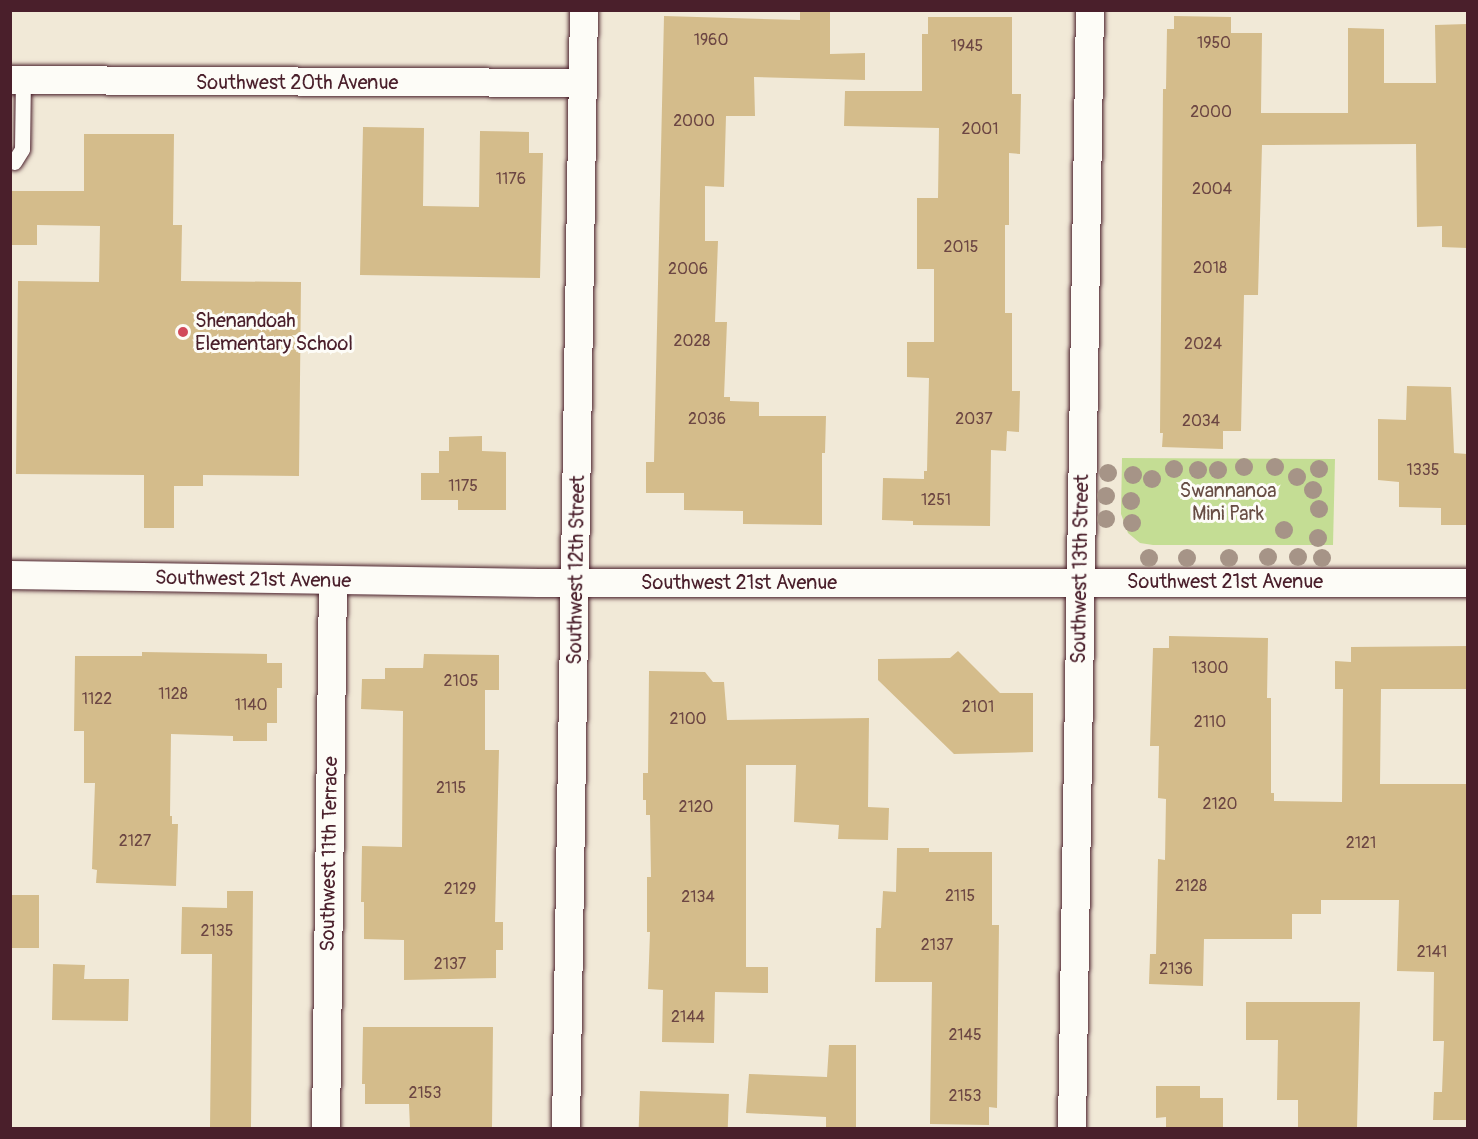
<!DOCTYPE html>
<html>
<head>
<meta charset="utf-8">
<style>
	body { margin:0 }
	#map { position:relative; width:1478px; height:1139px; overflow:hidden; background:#f1e9d7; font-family:Pangolin,sans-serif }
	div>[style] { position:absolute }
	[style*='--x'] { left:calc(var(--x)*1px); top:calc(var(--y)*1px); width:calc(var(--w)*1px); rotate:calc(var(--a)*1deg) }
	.green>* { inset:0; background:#c4dd94 }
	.building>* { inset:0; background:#d4bc8b; transform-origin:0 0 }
	.roads { filter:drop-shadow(0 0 2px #4a1f2b) drop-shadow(0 0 2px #4a1f2b) }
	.service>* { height:15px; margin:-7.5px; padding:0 7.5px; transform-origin:7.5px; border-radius:7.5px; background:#fdfcf7 }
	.minor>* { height:28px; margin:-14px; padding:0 14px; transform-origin:14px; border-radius:14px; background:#fdfcf7 }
	.trees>* { width:18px; height:18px; margin:-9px; border-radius:50%; background:#a69487 }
	.dots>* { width:16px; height:16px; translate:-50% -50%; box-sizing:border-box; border:3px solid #fdfcf7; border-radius:50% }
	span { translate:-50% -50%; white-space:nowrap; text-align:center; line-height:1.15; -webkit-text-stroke:6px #fdfcf7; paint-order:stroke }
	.number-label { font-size:16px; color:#6c4643 }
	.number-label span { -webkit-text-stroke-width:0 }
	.street-label { font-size:20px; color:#4a1f2b }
	.poi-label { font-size:20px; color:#4a1f2b }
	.left { translate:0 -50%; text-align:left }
	.park-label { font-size:20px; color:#684e45 }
	.frame { position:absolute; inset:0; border:12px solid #4a1f2b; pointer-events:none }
</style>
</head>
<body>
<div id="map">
	<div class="green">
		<div style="clip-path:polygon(1122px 458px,1335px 459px,1333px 545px,1153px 545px,1140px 543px,1128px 533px,1121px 514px)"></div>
	</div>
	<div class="building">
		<div style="clip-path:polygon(800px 10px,830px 10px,830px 54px,865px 53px,865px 80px,754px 77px,755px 116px,726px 116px,724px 187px,705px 186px,705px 241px,718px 241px,715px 322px,727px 322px,724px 397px,730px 397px,730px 401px,759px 402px,759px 416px,826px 416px,825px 453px,822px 453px,822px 525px,743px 524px,743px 511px,684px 510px,684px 493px,646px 493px,646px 462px,654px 462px,664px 16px,800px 20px)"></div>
		<div style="clip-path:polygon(1174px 16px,1231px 17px,1231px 33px,1262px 33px,1261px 113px,1348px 113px,1348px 28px,1384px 29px,1384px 83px,1436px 83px,1435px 25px,1467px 24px,1467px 248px,1442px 247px,1442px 226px,1417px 227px,1416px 144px,1262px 145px,1258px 295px,1244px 295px,1241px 431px,1223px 431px,1223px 449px,1162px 447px,1163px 433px,1160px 433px,1163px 89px,1166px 89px,1167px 29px,1174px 29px)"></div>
		<div style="clip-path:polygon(928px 17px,1012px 17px,1012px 94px,1021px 94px,1020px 154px,1009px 153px,1009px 225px,1005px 225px,1005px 313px,1012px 313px,1012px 391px,1020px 391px,1019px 432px,1007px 431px,1006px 451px,991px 450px,990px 526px,913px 525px,913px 521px,882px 520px,883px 478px,924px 479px,924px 471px,927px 471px,929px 378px,907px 377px,907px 342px,934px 342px,934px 269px,917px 269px,917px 198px,938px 198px,939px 128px,844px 126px,845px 91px,922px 91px,922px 34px,928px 34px)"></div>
		<div style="clip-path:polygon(363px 127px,424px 128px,423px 206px,479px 207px,480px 131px,529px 132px,529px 153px,543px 153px,540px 278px,360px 275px)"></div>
		<div style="clip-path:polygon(84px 134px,174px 134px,173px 225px,182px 225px,181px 281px,301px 282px,299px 476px,203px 475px,203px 486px,174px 486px,174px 528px,144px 528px,144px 475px,16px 474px,18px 281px,99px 282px,100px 226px,37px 225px,37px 245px,10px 245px,10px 191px,84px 191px)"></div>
		<div style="clip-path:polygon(1407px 386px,1451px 387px,1454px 453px,1467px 454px,1467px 525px,1441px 525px,1441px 508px,1399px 507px,1399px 482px,1378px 480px,1378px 419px,1406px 420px)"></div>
		<div style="clip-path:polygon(482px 436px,482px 451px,506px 452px,506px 510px,458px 510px,458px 500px,421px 500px,421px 473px,439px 473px,439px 451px,449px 451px,449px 437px)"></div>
		<div style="clip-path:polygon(1169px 636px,1268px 638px,1267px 698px,1271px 698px,1271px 793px,1274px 793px,1274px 801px,1342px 802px,1343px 689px,1335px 689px,1335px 661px,1351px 662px,1351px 647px,1467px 646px,1467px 689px,1381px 689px,1380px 784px,1467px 784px,1467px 1120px,1433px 1120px,1434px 1092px,1442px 1092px,1444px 1041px,1433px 1041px,1434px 972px,1397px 971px,1399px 900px,1321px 900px,1321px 914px,1292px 914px,1292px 939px,1204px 939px,1203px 986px,1149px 984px,1150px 954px,1156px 954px,1158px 859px,1165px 860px,1166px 799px,1158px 798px,1159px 746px,1150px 746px,1153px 648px,1169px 648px)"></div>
		<div style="clip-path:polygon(958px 651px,1000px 693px,1033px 693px,1033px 752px,954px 754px,878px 680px,878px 659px,950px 658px)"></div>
		<div style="clip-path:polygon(142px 652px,267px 654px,267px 663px,282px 663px,282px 688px,277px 688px,277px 723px,267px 723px,267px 741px,233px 741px,233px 736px,171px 734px,170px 816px,172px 816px,172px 824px,178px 824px,176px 886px,96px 883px,97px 870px,92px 869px,95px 783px,84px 783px,84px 731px,74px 731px,75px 656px,142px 656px)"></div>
		<div style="clip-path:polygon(424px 654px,499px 655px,499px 690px,485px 690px,485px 750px,499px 750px,495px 922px,503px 922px,503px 950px,496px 950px,496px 978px,404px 980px,404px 940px,364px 939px,364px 902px,361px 902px,362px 846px,402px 847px,403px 711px,361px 709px,362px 679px,385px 679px,385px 668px,423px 668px)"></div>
		<div style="clip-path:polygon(649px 671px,705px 672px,713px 682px,724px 682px,727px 720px,869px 718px,868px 807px,889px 808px,888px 840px,838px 839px,839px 825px,794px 822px,796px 765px,746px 765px,746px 967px,768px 967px,768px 993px,715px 992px,714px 1043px,662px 1042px,663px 990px,648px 989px,650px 932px,647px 932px,647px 877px,651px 877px,650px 815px,646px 815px,646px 800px,643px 800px,643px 773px,648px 773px)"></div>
		<div style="clip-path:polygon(897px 848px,929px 848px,929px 852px,992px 852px,992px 925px,999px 925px,998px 1010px,997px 1108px,989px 1107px,989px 1125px,930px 1124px,932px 982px,875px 982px,876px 928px,881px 928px,883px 891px,896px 892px)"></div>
		<div style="clip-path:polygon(227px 891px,253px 891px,251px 1128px,210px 1128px,212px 954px,181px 954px,182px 907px,227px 908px)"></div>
		<div style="left:10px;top:895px;width:29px;height:53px"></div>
		<div style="clip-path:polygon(53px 964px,85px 965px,84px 979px,129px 979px,128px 1021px,52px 1020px)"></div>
		<div style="clip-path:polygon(1246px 1002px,1360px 1002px,1357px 1128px,1298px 1128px,1298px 1100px,1277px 1100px,1278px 1040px,1246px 1040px)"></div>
		<div style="clip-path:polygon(363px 1027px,493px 1027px,492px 1128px,410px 1128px,409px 1104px,365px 1104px,365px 1084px,362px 1084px)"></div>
		<div style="clip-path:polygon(829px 1045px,856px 1045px,856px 1128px,826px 1128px,826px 1117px,746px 1113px,749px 1074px,827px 1077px)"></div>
		<div style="clip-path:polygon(1156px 1086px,1200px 1086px,1200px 1098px,1223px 1098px,1223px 1128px,1166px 1128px,1166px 1117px,1156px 1118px)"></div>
		<div style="left:640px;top:1091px;width:89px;height:37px;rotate:2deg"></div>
	</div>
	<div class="roads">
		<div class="service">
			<div style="--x:14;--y:162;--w:15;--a:-58"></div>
			<div style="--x:22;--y:149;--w:69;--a:-89.2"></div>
		</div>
		<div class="minor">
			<div style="--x:10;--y:80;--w:573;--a:0.3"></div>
			<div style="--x:10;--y:575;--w:529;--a:0.87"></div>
			<div style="--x:539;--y:583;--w:929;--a:0"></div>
			<div style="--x:326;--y:1128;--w:548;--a:-89.27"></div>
			<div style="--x:566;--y:1128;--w:1118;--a:-89.08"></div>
			<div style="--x:1072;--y:1128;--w:1118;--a:-89.08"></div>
		</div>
	</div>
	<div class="trees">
		<div style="left:1244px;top:467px"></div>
		<div style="left:1275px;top:467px"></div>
		<div style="left:1174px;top:469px"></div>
		<div style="left:1319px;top:469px"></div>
		<div style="left:1198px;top:470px"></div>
		<div style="left:1218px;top:470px"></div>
		<div style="left:1108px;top:473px"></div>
		<div style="left:1133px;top:475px"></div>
		<div style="left:1297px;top:477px"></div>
		<div style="left:1152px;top:479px"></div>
		<div style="left:1313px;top:490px"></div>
		<div style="left:1106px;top:496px"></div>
		<div style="left:1131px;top:501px"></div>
		<div style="left:1319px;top:509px"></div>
		<div style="left:1106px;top:519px"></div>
		<div style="left:1132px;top:523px"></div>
		<div style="left:1284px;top:530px"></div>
		<div style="left:1318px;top:538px"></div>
		<div style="left:1268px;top:557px"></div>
		<div style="left:1298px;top:557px"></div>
		<div style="left:1149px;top:558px"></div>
		<div style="left:1187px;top:558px"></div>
		<div style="left:1229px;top:558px"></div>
		<div style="left:1322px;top:558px"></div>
	</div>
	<div class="dots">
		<div style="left:183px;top:332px;background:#d1495b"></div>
	</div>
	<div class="number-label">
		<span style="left:711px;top:40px">1960</span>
		<span style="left:1214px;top:43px">1950</span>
		<span style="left:967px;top:46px">1945</span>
		<span style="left:1211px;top:112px">2000</span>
		<span style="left:694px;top:121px">2000</span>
		<span style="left:980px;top:129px">2001</span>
		<span style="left:511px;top:179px">1176</span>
		<span style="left:1212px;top:189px">2004</span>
		<span style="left:961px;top:247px">2015</span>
		<span style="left:1210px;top:268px">2018</span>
		<span style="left:688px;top:269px">2006</span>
		<span style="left:692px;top:341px">2028</span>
		<span style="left:1203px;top:344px">2024</span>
		<span style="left:707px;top:419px">2036</span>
		<span style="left:974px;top:419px">2037</span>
		<span style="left:1201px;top:421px">2034</span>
		<span style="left:1423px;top:470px">1335</span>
		<span style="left:463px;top:486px">1175</span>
		<span style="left:936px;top:500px">1251</span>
		<span style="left:1210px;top:668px">1300</span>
		<span style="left:461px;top:681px">2105</span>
		<span style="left:173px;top:694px">1128</span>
		<span style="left:97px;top:699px">1122</span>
		<span style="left:251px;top:705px">1140</span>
		<span style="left:978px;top:707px">2101</span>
		<span style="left:688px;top:719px">2100</span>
		<span style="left:1210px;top:722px">2110</span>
		<span style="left:451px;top:788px">2115</span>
		<span style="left:1220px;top:804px">2120</span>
		<span style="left:696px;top:807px">2120</span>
		<span style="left:135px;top:841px">2127</span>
		<span style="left:1361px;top:843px">2121</span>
		<span style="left:1191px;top:886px">2128</span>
		<span style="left:460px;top:889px">2129</span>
		<span style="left:960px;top:896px">2115</span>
		<span style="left:698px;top:897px">2134</span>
		<span style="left:217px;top:931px">2135</span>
		<span style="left:937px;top:945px">2137</span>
		<span style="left:1432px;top:952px">2141</span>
		<span style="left:450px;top:964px">2137</span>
		<span style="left:1176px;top:969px">2136</span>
		<span style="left:688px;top:1017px">2144</span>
		<span style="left:965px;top:1035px">2145</span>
		<span style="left:425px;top:1093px">2153</span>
		<span style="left:965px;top:1096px">2153</span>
	</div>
	<div class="street-label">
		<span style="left:297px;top:82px">Southwest 20th Avenue</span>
		<span style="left:1080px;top:569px;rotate:-89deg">Southwest 13th Street</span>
		<span style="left:576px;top:570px;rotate:-89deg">Southwest 12th Street</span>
		<span style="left:253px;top:579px;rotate:1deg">Southwest 21st Avenue</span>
		<span style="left:1225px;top:581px">Southwest 21st Avenue</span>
		<span style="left:739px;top:582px">Southwest 21st Avenue</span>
		<span style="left:329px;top:854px;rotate:-89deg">Southwest 11th Terrace</span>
	</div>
	<div class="poi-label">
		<span class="left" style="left:195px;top:332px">Shenandoah<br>Elementary School</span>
	</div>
	<div class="park-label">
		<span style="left:1228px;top:502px">Swannanoa<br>Mini Park</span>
	</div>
	<div class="frame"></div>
</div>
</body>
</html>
